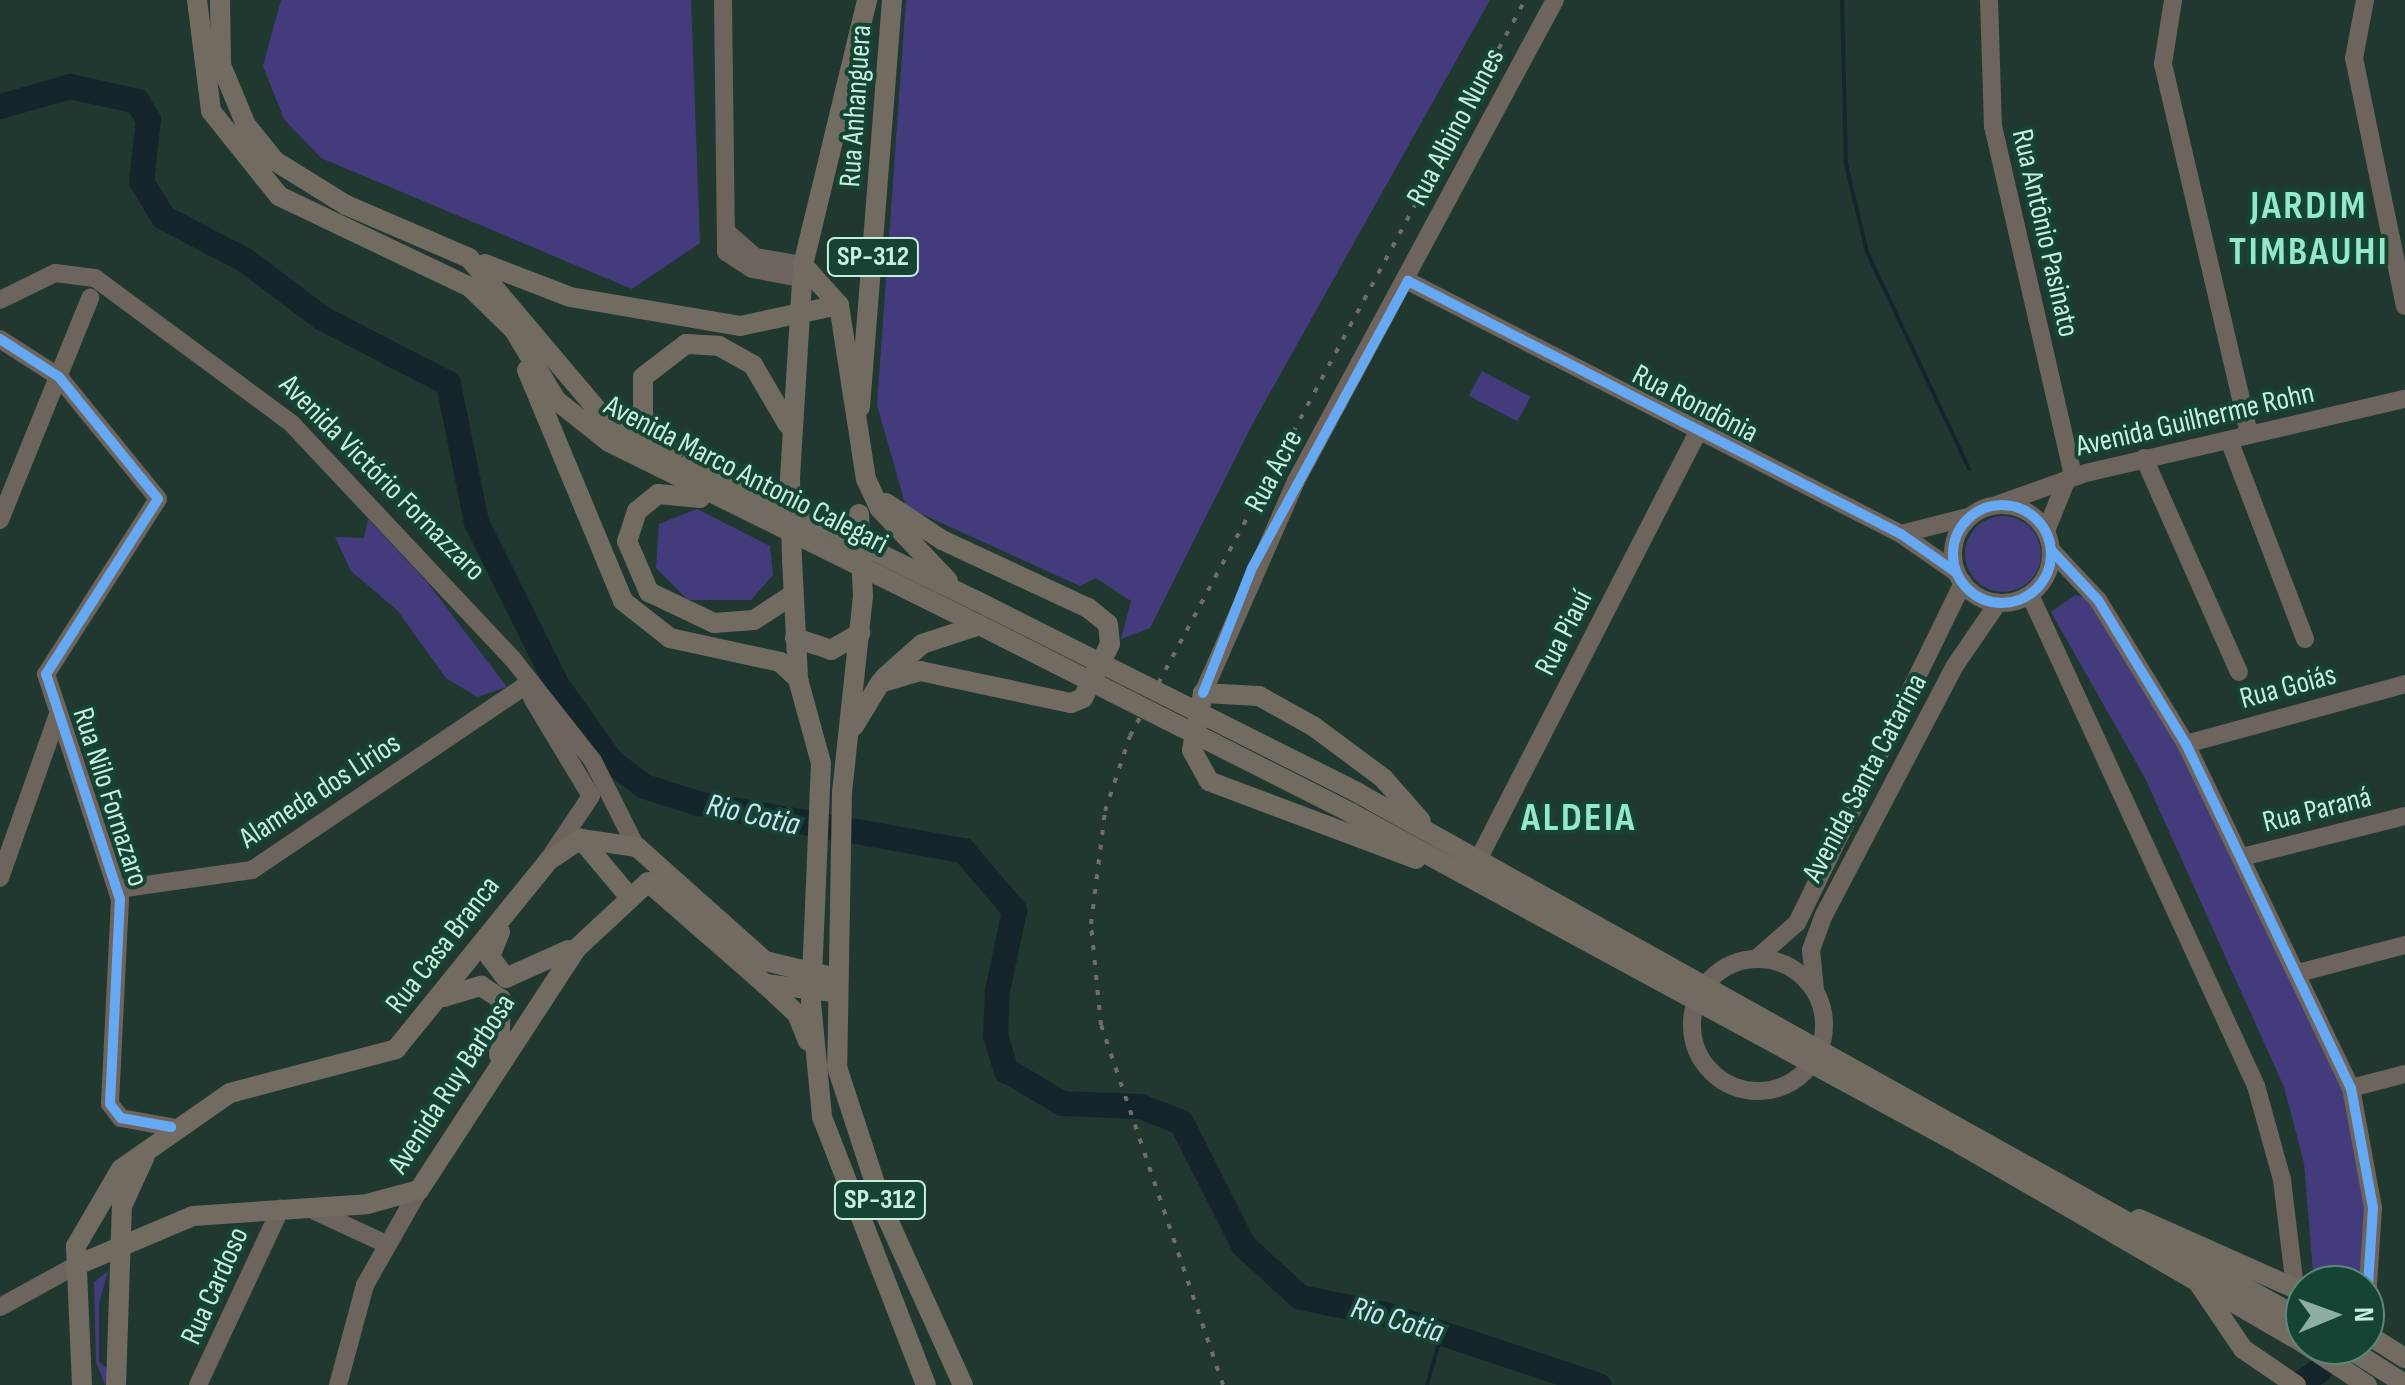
<!DOCTYPE html>
<html>
<head>
<meta charset="utf-8">
<style>
	body { margin:0 }
	#map { position:relative; width:2405px; height:1385px; overflow:hidden; background:#203830; font-family:"Sofia Sans Condensed",sans-serif }
	div>[style] { position:absolute }
	[style*='--x'] { left:calc(var(--x)*1px); top:calc(var(--y)*1px); width:calc(var(--w)*1px); rotate:calc(var(--a)*1deg) }
	.green>* { inset:0; background:#443b7d; transform-origin:0 0 }
	.round { border-radius:50% }
	.stream>* { height:4px; margin:-2px; padding:0 2px; transform-origin:2px; border-radius:2px; background:#14262c }
	.river>* { height:25px; margin:-12.5px; padding:0 12.5px; transform-origin:12.5px; border-radius:12.5px; background:#14262c }
	.minor>* { height:18px; margin:-9px; padding:0 9px; transform-origin:9px; border-radius:9px; background:#6c645d }
	.minor>.ring { margin:-9px; padding:0; box-sizing:content-box; background:none; border:18px solid #6c645d; border-radius:50% }
	.major>* { height:20px; margin:-10px; padding:0 10px; transform-origin:10px; border-radius:10px; background:#726b61 }
	.rail>* { height:4px; margin-top:-2px; transform-origin:0; background:repeating-linear-gradient(90deg,#6e6f69 0 5px,transparent 0 15px) }
	.major-bridge>* { height:20px; margin:-10px; padding:0 10px; transform-origin:10px; border-radius:10px; background:#726b61 }
	.cycleway>* { height:10px; margin:-5px; padding:0 5px; transform-origin:5px; border-radius:5px; background:#66a8f1 }
	.cycleway>.ring { margin:-5px; padding:0; box-sizing:content-box; background:none; border:10px solid #66a8f1; border-radius:50% }
	span { translate:-50% -50%; white-space:nowrap; text-align:center; line-height:1.15; -webkit-text-stroke:8px #154334; paint-order:stroke }
	.shield-label span { padding:2px 8px; background:#154334; border:2px solid; border-radius:8px; -webkit-text-stroke-width:0 }
	.shield-label { font-size:28px; color:#c6efde; font-weight:700 }
	.street-label { font-size:30px; color:#c6efde }
	.water-label { font-size:32px; color:#cbe5f2; font-style:italic }
	.district-label { font-size:40px; color:#93e9c8; font-weight:700; letter-spacing:2.5px }
	.north { position:absolute; left:2285px; top:1265px; width:100px; height:100px; box-sizing:border-box; background:#154334; border:2px solid #5c8878; border-radius:50%; rotate:89deg; font-size:28px; font-weight:700; line-height:40px; text-align:center; color:#c6efde }
	.north::after { content:''; display:block; margin:auto; width:35px; height:45px; background:#8cafa1; clip-path:polygon(50% 0,100% 100%,50% 72%,0 100%) }
</style>
</head>
<body>
<div id="map">
	<div class="green">
		<div style="clip-path:polygon(281px 0,691px 0,700px 243px,632px 289px,321px 158px,284px 119px,263px 66px)"></div>
		<div style="clip-path:polygon(906px 0,1490px 0,1253px 423px,1150px 628px,1121px 639px,1131px 601px,1096px 578px,1080px 586px,906px 507px,877px 405px)"></div>
		<div style="left:1482px;top:371px;width:55px;height:28px;rotate:28deg"></div>
		<div style="clip-path:polygon(697px 509px,770px 546px,773px 575px,751px 600px,688px 600px,656px 568px,659px 524px)"></div>
		<div class="round" style="left:1965px;top:516px;width:76px;height:76px"></div>
		<div style="clip-path:polygon(368px 519px,427px 582px,507px 687px,477px 697px,446px 678px,397px 610px,351px 571px,335px 537px,364px 538px)"></div>
		<div style="clip-path:polygon(2075px 595px,2094px 600px,2192px 760px,2344px 1090px,2365px 1186px,2361px 1285px,2327px 1285px,2313px 1272px,2304px 1163px,2284px 1087px,2145px 778px,2051px 612px)"></div>
		<div style="clip-path:polygon(108px 1271px,99px 1304px,99px 1361px,110px 1372px,105px 1385px,96px 1362px,94px 1282px)"></div>
	</div>
	<div class="stream">
		<div style="--x:1842;--y:0;--w:164;--a:88.6"></div>
		<div style="--x:1846;--y:164;--w:90;--a:76.6"></div>
		<div style="--x:1867;--y:252;--w:240;--a:64.8"></div>
		<div style="--x:1427;--y:1385;--w:51;--a:-74.1"></div>
	</div>
	<div class="river">
		<div style="--x:0;--y:106;--w:73;--a:-15.9"></div>
		<div style="--x:70;--y:86;--w:69;--a:12.6"></div>
		<div style="--x:137;--y:101;--w:21;--a:59"></div>
		<div style="--x:148;--y:119;--w:62;--a:96.4"></div>
		<div style="--x:141;--y:181;--w:42;--a:58.6"></div>
		<div style="--x:163;--y:217;--w:93;--a:27.7"></div>
		<div style="--x:245;--y:260;--w:96;--a:37"></div>
		<div style="--x:322;--y:318;--w:142;--a:27.3"></div>
		<div style="--x:448;--y:383;--w:142;--a:78.6"></div>
		<div style="--x:476;--y:522;--w:182;--a:63.6"></div>
		<div style="--x:557;--y:685;--w:93;--a:54.6"></div>
		<div style="--x:611;--y:761;--w:41;--a:37.1"></div>
		<div style="--x:644;--y:786;--w:57;--a:17.5"></div>
		<div style="--x:698;--y:803;--w:269;--a:10.1"></div>
		<div style="--x:963;--y:850;--w:79;--a:49.6"></div>
		<div style="--x:1014;--y:910;--w:83;--a:101.9"></div>
		<div style="--x:997;--y:991;--w:44;--a:92.6"></div>
		<div style="--x:995;--y:1035;--w:37;--a:73"></div>
		<div style="--x:1006;--y:1070;--w:65;--a:30.5"></div>
		<div style="--x:1062;--y:1103;--w:78;--a:2.2"></div>
		<div style="--x:1140;--y:1106;--w:44;--a:21.3"></div>
		<div style="--x:1181;--y:1122;--w:138;--a:63.2"></div>
		<div style="--x:1243;--y:1245;--w:77;--a:42.4"></div>
		<div style="--x:1300;--y:1297;--w:87;--a:11.3"></div>
		<div style="--x:1385;--y:1314;--w:225;--a:18.4"></div>
		<div style="--x:2297;--y:1385;--w:27;--a:-34"></div>
	</div>
	<div class="minor">
		<div style="--x:723;--y:0;--w:252;--a:89.3"></div>
		<div style="--x:726;--y:252;--w:31;--a:33"></div>
		<div style="--x:752;--y:269;--w:50;--a:10.4"></div>
		<div style="--x:1989;--y:0;--w:126;--a:88.2"></div>
		<div style="--x:1993;--y:126;--w:359;--a:77.1"></div>
		<div style="--x:2173;--y:0;--w:65;--a:98.9"></div>
		<div style="--x:2163;--y:64;--w:381;--a:76.9"></div>
		<div style="--x:2365;--y:0;--w:59;--a:100.7"></div>
		<div style="--x:2354;--y:58;--w:253;--a:78.4"></div>
		<div style="--x:729;--y:234;--w:35;--a:41"></div>
		<div style="--x:755;--y:257;--w:49;--a:9.5"></div>
		<div style="--x:1408;--y:281;--w:554;--a:27.17"></div>
		<div style="--x:1901;--y:534;--w:68;--a:34.9"></div>
		<div style="--x:0;--y:300;--w:61;--a:-26.1"></div>
		<div style="--x:55;--y:273;--w:40;--a:7.1"></div>
		<div style="--x:95;--y:278;--w:245;--a:36.5"></div>
		<div style="--x:292;--y:424;--w:321;--a:46.8"></div>
		<div style="--x:512;--y:658;--w:131;--a:51.8"></div>
		<div style="--x:593;--y:761;--w:96;--a:63.4"></div>
		<div style="--x:0;--y:339;--w:70;--a:32.8"></div>
		<div style="--x:59;--y:377;--w:157;--a:50.9"></div>
		<div style="--x:158;--y:499;--w:208;--a:122.6"></div>
		<div style="--x:46;--y:674;--w:237;--a:71.8"></div>
		<div style="--x:120;--y:899;--w:205;--a:92.8"></div>
		<div style="--x:110;--y:1104;--w:18;--a:52"></div>
		<div style="--x:121;--y:1118;--w:51;--a:10.2"></div>
		<div style="--x:2229;--y:440;--w:213;--a:69.1"></div>
		<div style="--x:2144;--y:458;--w:234;--a:66.1"></div>
		<div style="--x:1999;--y:504;--w:92;--a:-19.6"></div>
		<div style="--x:2086;--y:473;--w:327;--a:-13.1"></div>
		<div class="ring" style="left:1953px;top:505px;width:80px;height:80px"></div>
		<div style="--x:0;--y:520;--w:240;--a:-67.9"></div>
		<div style="--x:2046;--y:531;--w:56;--a:-68"></div>
		<div style="--x:1901;--y:534;--w:69;--a:-14.2"></div>
		<div style="--x:2051;--y:550;--w:69;--a:46.8"></div>
		<div style="--x:2098;--y:600;--w:169;--a:58.6"></div>
		<div style="--x:2186;--y:744;--w:382;--a:64.4"></div>
		<div style="--x:2351;--y:1088;--w:122;--a:79.6"></div>
		<div style="--x:2373;--y:1208;--w:125;--a:93.7"></div>
		<div style="--x:2030;--y:595;--w:541;--a:65.28"></div>
		<div style="--x:2256;--y:1086;--w:98;--a:74.5"></div>
		<div style="--x:2282;--y:1180;--w:108;--a:83.1"></div>
		<div style="--x:1203;--y:693;--w:232;--a:-66.3"></div>
		<div style="--x:1296;--y:481;--w:546;--a:-61.7"></div>
		<div style="--x:532;--y:698;--w:114;--a:59"></div>
		<div style="--x:591;--y:796;--w:77;--a:123.9"></div>
		<div style="--x:2186;--y:744;--w:227;--a:-15.3"></div>
		<div style="--x:1480;--y:856;--w:475;--a:-62.8"></div>
		<div style="--x:2242;--y:857;--w:168;--a:-14.1"></div>
		<div style="--x:0;--y:878;--w:171;--a:-70.5"></div>
		<div style="--x:118;--y:889;--w:135;--a:-8.1"></div>
		<div style="--x:252;--y:870;--w:334;--a:-34"></div>
		<div style="--x:1757;--y:958;--w:53;--a:-41.2"></div>
		<div style="--x:1797;--y:923;--w:379;--a:-64"></div>
		<div class="ring" style="left:1692px;top:959px;width:114px;height:114px"></div>
		<div style="--x:2298;--y:973;--w:111;--a:-14.7"></div>
		<div style="--x:1815;--y:990;--w:40;--a:-95.7"></div>
		<div style="--x:1811;--y:950;--w:37;--a:-70"></div>
		<div style="--x:1824;--y:915;--w:280;--a:-62.3"></div>
		<div style="--x:1954;--y:667;--w:78;--a:-55.5"></div>
		<div style="--x:2351;--y:1088;--w:56;--a:-14.5"></div>
		<div style="--x:315;--y:1211;--w:78;--a:24.9"></div>
		<div style="--x:0;--y:1307;--w:85;--a:-28.7"></div>
		<div style="--x:198;--y:1385;--w:195;--a:-64.9"></div>
		<div style="--x:338;--y:1385;--w:104;--a:-74.9"></div>
		<div style="--x:365;--y:1285;--w:109;--a:-60.4"></div>
	</div>
	<div class="major">
		<div style="--x:197;--y:0;--w:112;--a:82.8"></div>
		<div style="--x:211;--y:111;--w:109;--a:51.3"></div>
		<div style="--x:279;--y:196;--w:212;--a:25.5"></div>
		<div style="--x:470;--y:287;--w:62;--a:44.3"></div>
		<div style="--x:514;--y:330;--w:82;--a:59"></div>
		<div style="--x:556;--y:400;--w:68;--a:38.4"></div>
		<div style="--x:609;--y:442;--w:440;--a:26.3"></div>
		<div style="--x:220;--y:0;--w:65;--a:89.1"></div>
		<div style="--x:221;--y:65;--w:65;--a:67.4"></div>
		<div style="--x:246;--y:125;--w:46;--a:51.1"></div>
		<div style="--x:275;--y:161;--w:84;--a:31.8"></div>
		<div style="--x:346;--y:205;--w:134;--a:23.3"></div>
		<div style="--x:469;--y:258;--w:211;--a:49.8"></div>
		<div style="--x:605;--y:419;--w:412;--a:26.1"></div>
		<div style="--x:485;--y:264;--w:91;--a:21.2"></div>
		<div style="--x:570;--y:297;--w:172;--a:9.7"></div>
		<div style="--x:740;--y:326;--w:101;--a:-12"></div>
		<div style="--x:839;--y:305;--w:176;--a:81.2"></div>
		<div style="--x:866;--y:479;--w:33;--a:65"></div>
		<div style="--x:880;--y:509;--w:99;--a:46.6"></div>
		<div style="--x:803;--y:265;--w:54;--a:48"></div>
		<div style="--x:527;--y:370;--w:250;--a:67.4"></div>
		<div style="--x:623;--y:601;--w:60;--a:38.2"></div>
		<div style="--x:670;--y:638;--w:113;--a:12.3"></div>
		<div style="--x:780;--y:662;--w:25;--a:43"></div>
		<div style="--x:860;--y:407;--w:408;--a:-85.5"></div>
		<div style="--x:665;--y:446;--w:37;--a:-126"></div>
		<div style="--x:643;--y:416;--w:39;--a:-90"></div>
		<div style="--x:643;--y:377;--w:54;--a:-37.5"></div>
		<div style="--x:686;--y:344;--w:33;--a:3"></div>
		<div style="--x:719;--y:346;--w:39;--a:29"></div>
		<div style="--x:753;--y:365;--w:69;--a:59.7"></div>
		<div style="--x:790;--y:478;--w:213;--a:-86.5"></div>
		<div style="--x:803;--y:265;--w:273;--a:-76.4"></div>
		<div style="--x:700;--y:498;--w:42;--a:-174.6"></div>
		<div style="--x:658;--y:494;--w:27;--a:141"></div>
		<div style="--x:637;--y:511;--w:32;--a:108"></div>
		<div style="--x:627;--y:541;--w:56;--a:66.7"></div>
		<div style="--x:649;--y:592;--w:72;--a:25.5"></div>
		<div style="--x:714;--y:623;--w:40;--a:-4.3"></div>
		<div style="--x:754;--y:620;--w:45;--a:-33.3"></div>
		<div style="--x:792;--y:559;--w:120;--a:87.1"></div>
		<div style="--x:798;--y:679;--w:87;--a:74.7"></div>
		<div style="--x:821;--y:763;--w:239;--a:92.4"></div>
		<div style="--x:811;--y:1002;--w:116;--a:84.5"></div>
		<div style="--x:822;--y:1117;--w:287;--a:68.8"></div>
		<div style="--x:863;--y:596;--w:197;--a:96.1"></div>
		<div style="--x:842;--y:792;--w:275;--a:91"></div>
		<div style="--x:837;--y:1067;--w:151;--a:71.9"></div>
		<div style="--x:884;--y:1211;--w:191;--a:65.6"></div>
		<div style="--x:795;--y:638;--w:38;--a:18"></div>
		<div style="--x:831;--y:650;--w:34;--a:-30"></div>
		<div style="--x:884;--y:678;--w:51;--a:-41.8"></div>
		<div style="--x:922;--y:644;--w:61;--a:-18.1"></div>
		<div style="--x:854;--y:726;--w:50;--a:-58.8"></div>
		<div style="--x:880;--y:683;--w:42;--a:-16.7"></div>
		<div style="--x:920;--y:671;--w:154;--a:12"></div>
		<div style="--x:1071;--y:703;--w:13;--a:-23"></div>
		<div style="--x:1083;--y:698;--w:60;--a:-63.4"></div>
		<div style="--x:1110;--y:644;--w:20;--a:-96"></div>
		<div style="--x:1108;--y:624;--w:26;--a:-141"></div>
		<div style="--x:1088;--y:608;--w:161;--a:-155"></div>
		<div style="--x:942;--y:540;--w:67;--a:-146.5"></div>
		<div style="--x:1358;--y:793;--w:1084;--a:29.14"></div>
		<div style="--x:1351;--y:813;--w:693;--a:28.52"></div>
		<div style="--x:1960;--y:1144;--w:399;--a:30.1"></div>
		<div style="--x:581;--y:839;--w:72;--a:50.1"></div>
		<div style="--x:1416;--y:859;--w:221;--a:-159.4"></div>
		<div style="--x:1209;--y:781;--w:35;--a:-119"></div>
		<div style="--x:1192;--y:750;--w:58;--a:-79.1"></div>
		<div style="--x:1203;--y:693;--w:56;--a:3.1"></div>
		<div style="--x:1259;--y:696;--w:62;--a:29.1"></div>
		<div style="--x:1313;--y:726;--w:87;--a:36.6"></div>
		<div style="--x:1383;--y:778;--w:57;--a:48.5"></div>
		<div style="--x:500;--y:932;--w:27;--a:112"></div>
		<div style="--x:490;--y:957;--w:26;--a:53"></div>
		<div style="--x:506;--y:978;--w:68;--a:-24.3"></div>
		<div style="--x:765;--y:984;--w:44;--a:43.2"></div>
		<div style="--x:797;--y:1014;--w:29;--a:68"></div>
		<div style="--x:444;--y:997;--w:39;--a:-17"></div>
		<div style="--x:481;--y:986;--w:24;--a:33"></div>
		<div style="--x:501;--y:999;--w:56;--a:92"></div>
		<div style="--x:2139;--y:1219;--w:182;--a:24"></div>
		<div style="--x:75;--y:1266;--w:128;--a:-23"></div>
		<div style="--x:193;--y:1216;--w:174;--a:-3.9"></div>
		<div style="--x:367;--y:1204;--w:54;--a:-15.1"></div>
		<div style="--x:419;--y:1190;--w:288;--a:-56.9"></div>
		<div style="--x:576;--y:949;--w:98;--a:-42.9"></div>
		<div style="--x:648;--y:882;--w:155;--a:41.1"></div>
		<div style="--x:765;--y:984;--w:67;--a:6.8"></div>
		<div style="--x:2197;--y:1281;--w:82;--a:55.9"></div>
		<div style="--x:2243;--y:1349;--w:64;--a:34.2"></div>
		<div style="--x:2365;--y:1333;--w:47;--a:32"></div>
		<div style="--x:2306;--y:1345;--w:73;--a:33.3"></div>
		<div style="--x:2343;--y:1345;--w:73;--a:32.2"></div>
		<div style="--x:82;--y:1385;--w:139;--a:-92.5"></div>
		<div style="--x:76;--y:1246;--w:89;--a:-59.7"></div>
		<div style="--x:121;--y:1169;--w:133;--a:-34.9"></div>
		<div style="--x:230;--y:1093;--w:172;--a:-14.8"></div>
		<div style="--x:396;--y:1049;--w:242;--a:-51"></div>
		<div style="--x:548;--y:861;--w:40;--a:-34"></div>
		<div style="--x:581;--y:839;--w:57;--a:8.1"></div>
		<div style="--x:637;--y:847;--w:171;--a:41.7"></div>
		<div style="--x:765;--y:961;--w:69;--a:13.4"></div>
		<div style="--x:116;--y:1385;--w:179;--a:-88.1"></div>
		<div style="--x:122;--y:1206;--w:55;--a:-65.3"></div>
	</div>
	<div class="rail">
		<div style="--x:1223;--y:1385;--w:380;--a:-108.7"></div>
		<div style="--x:1101;--y:1025;--w:101;--a:-95.7"></div>
		<div style="--x:1091;--y:924;--w:114;--a:-82.9"></div>
		<div style="--x:1105;--y:811;--w:79;--a:-71.6"></div>
		<div style="--x:1130;--y:736;--w:835;--a:-61.78"></div>
	</div>
	<div class="major-bridge">
		<div style="--x:790;--y:478;--w:81;--a:88.6"></div>
		<div style="--x:859;--y:514;--w:82;--a:87.2"></div>
		<div style="--x:975;--y:600;--w:429;--a:26.7"></div>
		<div style="--x:1003;--y:637;--w:390;--a:26.8"></div>
	</div>
	<div class="cycleway">
		<div style="--x:0;--y:339;--w:70;--a:32.8"></div>
		<div style="--x:59;--y:377;--w:157;--a:50.9"></div>
		<div style="--x:158;--y:499;--w:208;--a:122.6"></div>
		<div style="--x:46;--y:674;--w:237;--a:71.8"></div>
		<div style="--x:120;--y:899;--w:205;--a:92.8"></div>
		<div style="--x:110;--y:1104;--w:18;--a:52"></div>
		<div style="--x:121;--y:1118;--w:51;--a:10.2"></div>
		<div class="ring" style="left:1953px;top:505px;width:88px;height:88px"></div>
		<div style="--x:2051;--y:550;--w:69;--a:46.8"></div>
		<div style="--x:2098;--y:600;--w:169;--a:58.6"></div>
		<div style="--x:2186;--y:744;--w:382;--a:64.4"></div>
		<div style="--x:2351;--y:1088;--w:122;--a:79.6"></div>
		<div style="--x:2373;--y:1208;--w:125;--a:93.7"></div>
		<div style="--x:1203;--y:693;--w:134;--a:-68.6"></div>
		<div style="--x:1252;--y:568;--w:327;--a:-61.5"></div>
		<div style="--x:1408;--y:281;--w:554;--a:27.17"></div>
		<div style="--x:1901;--y:534;--w:68;--a:34.9"></div>
	</div>
	<div class="shield-label">
		<span style="left:873px;top:257px">SP-312</span>
		<span style="left:880px;top:1200px">SP-312</span>
	</div>
	<div class="street-label">
		<span style="left:856px;top:106px;rotate:-86deg">Rua Anhanguera</span>
		<span style="left:1456px;top:127px;rotate:-62deg">Rua Albino Nunes</span>
		<span style="left:2045px;top:233px;rotate:77deg">Rua Antônio Pasinato</span>
		<span style="left:1695px;top:404px;rotate:27deg">Rua Rondônia</span>
		<span style="left:2195px;top:420px;rotate:-13deg">Avenida Guilherme Rohn</span>
		<span style="left:1274px;top:471px;rotate:-62deg">Rua Acre</span>
		<span style="left:746px;top:475px;rotate:27deg">Avenida Marco Antonio Calegari</span>
		<span style="left:382px;top:478px;rotate:45deg">Avenida Victório Fornazzaro</span>
		<span style="left:1564px;top:633px;rotate:-63deg">Rua Piauí</span>
		<span style="left:2288px;top:687px;rotate:-15deg">Rua Goiás</span>
		<span style="left:1865px;top:778px;rotate:-62deg">Avenida Santa Catarina</span>
		<span style="left:320px;top:791px;rotate:-33deg">Alameda dos Lirios</span>
		<span style="left:110px;top:797px;rotate:72deg">Rua Nilo Fornazaro</span>
		<span style="left:2317px;top:810px;rotate:-14deg">Rua Paraná</span>
		<span style="left:443px;top:945px;rotate:-52deg">Rua Casa Branca</span>
		<span style="left:452px;top:1084px;rotate:-57deg">Avenida Ruy Barbosa</span>
		<span style="left:215px;top:1286px;rotate:-66deg">Rua Cardoso</span>
	</div>
	<div class="water-label">
		<span style="left:753px;top:816px;rotate:13deg">Rio Cotia</span>
		<span style="left:1397px;top:1321px;rotate:16deg">Rio Cotia</span>
	</div>
	<div class="district-label">
		<span style="left:2309px;top:229px">JARDIM<br>TIMBAUHI</span>
		<span style="left:1579px;top:818px">ALDEIA</span>
	</div>
	<div class="north">N</div>
</div>
</body>
</html>
